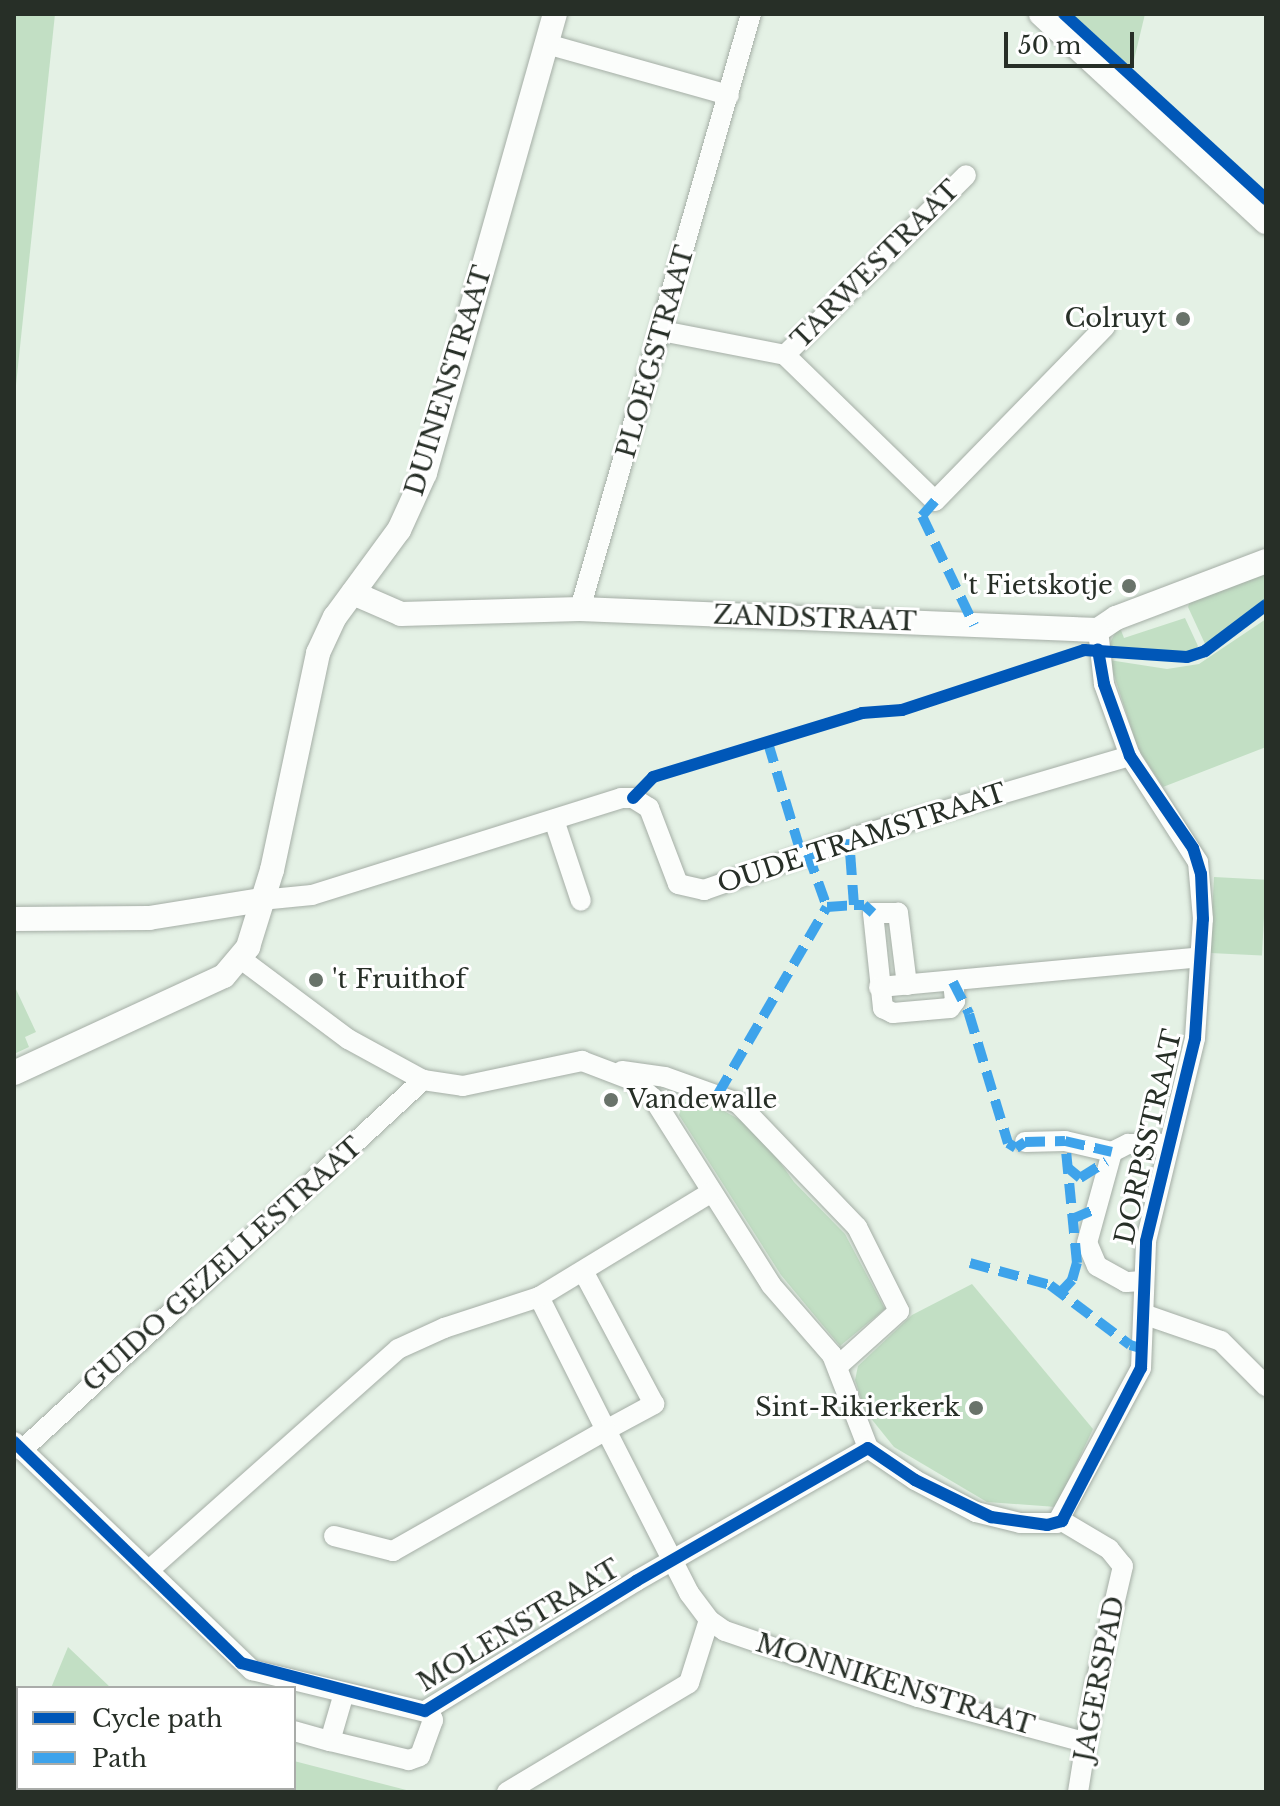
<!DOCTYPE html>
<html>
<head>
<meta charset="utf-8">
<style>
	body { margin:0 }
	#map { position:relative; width:1280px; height:1806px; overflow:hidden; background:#e4f1e5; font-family:"Libre Baskerville",serif }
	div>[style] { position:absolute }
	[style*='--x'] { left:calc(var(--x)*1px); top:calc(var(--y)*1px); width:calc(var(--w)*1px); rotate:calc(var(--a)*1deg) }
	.green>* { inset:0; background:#c2dfc4; transform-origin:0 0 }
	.roads { filter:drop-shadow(0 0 2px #a5aea6) drop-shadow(0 0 2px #a5aea6) }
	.minor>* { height:20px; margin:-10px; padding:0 10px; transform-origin:10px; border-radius:10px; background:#fbfdfb }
	.tertiary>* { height:24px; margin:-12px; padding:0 12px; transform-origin:12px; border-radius:12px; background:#fbfdfb }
	.quiet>* { height:10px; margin-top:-5px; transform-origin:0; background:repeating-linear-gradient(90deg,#3ea3eb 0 20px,transparent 0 30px) }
	.cycleway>* { height:12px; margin:-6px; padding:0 6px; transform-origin:6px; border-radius:6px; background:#0057b8 }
	.dots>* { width:22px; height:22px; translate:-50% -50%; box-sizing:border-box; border:4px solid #fff; border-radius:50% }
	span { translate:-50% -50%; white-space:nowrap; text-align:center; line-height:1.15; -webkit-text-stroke:6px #fff; paint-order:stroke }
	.street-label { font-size:26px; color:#272f27 }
	.poi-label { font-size:26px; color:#272f27 }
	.right { translate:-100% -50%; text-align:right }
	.left { translate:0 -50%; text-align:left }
	.frame { position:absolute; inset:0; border:16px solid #272f27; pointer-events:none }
	.legend { position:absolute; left:16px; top:1686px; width:280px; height:104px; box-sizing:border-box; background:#fff; border:2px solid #a9aca9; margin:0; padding:10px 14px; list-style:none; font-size:24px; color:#272f27 }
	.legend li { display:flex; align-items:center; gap:16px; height:40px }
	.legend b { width:40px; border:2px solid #a9aca9 }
	.scale { position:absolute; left:1004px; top:32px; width:130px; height:36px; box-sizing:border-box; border:4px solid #272f27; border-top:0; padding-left:10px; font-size:24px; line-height:28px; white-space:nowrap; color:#272f27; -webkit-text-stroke:6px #fff; paint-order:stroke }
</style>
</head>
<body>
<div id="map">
	<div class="green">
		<div style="clip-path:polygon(14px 14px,55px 14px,14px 404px)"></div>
		<div style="clip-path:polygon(1071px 14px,1145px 14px,1132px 68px)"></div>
		<div style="clip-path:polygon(1266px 569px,1266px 600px,1206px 646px,1188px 607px,1190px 601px)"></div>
		<div style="clip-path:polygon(1185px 618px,1198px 646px,1193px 652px,1150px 654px,1108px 647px,1119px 625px,1124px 638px)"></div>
		<div style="clip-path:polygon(1266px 619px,1266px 747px,1163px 787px,1138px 749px,1109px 660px,1167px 669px,1199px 664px)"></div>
		<div style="left:1214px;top:877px;width:52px;height:76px;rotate:3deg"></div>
		<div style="clip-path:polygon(14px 985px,36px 1032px,25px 1037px,29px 1047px,14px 1054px)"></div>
		<div style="clip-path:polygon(701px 1098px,742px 1121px,767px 1144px,794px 1182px,845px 1234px,885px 1309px,840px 1346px,781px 1275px,679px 1115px,683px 1103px)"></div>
		<div style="clip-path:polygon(972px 1284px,1093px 1429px,1056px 1507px,987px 1502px,894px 1447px,865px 1411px,855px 1380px,858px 1366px,912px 1315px)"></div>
		<div style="clip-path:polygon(68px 1647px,111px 1688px,51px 1688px)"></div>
		<div style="clip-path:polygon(294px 1761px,414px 1792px,14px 1792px,18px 1767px,18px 1788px,294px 1788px)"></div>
	</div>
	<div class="roads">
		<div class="minor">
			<div style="--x:547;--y:44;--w:189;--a:15.7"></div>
			<div style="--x:662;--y:331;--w:125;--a:11"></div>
			<div style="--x:785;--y:355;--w:209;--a:44.2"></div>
			<div style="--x:935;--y:501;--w:243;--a:-45.7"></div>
			<div style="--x:785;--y:355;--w:255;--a:-44.8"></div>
			<div style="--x:580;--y:609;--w:619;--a:-73.97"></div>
			<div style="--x:554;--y:820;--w:85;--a:71.6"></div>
			<div style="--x:261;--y:900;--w:51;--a:-5.6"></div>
			<div style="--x:312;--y:895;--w:324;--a:-17.4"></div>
			<div style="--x:621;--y:798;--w:12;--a:0"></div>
			<div style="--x:633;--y:798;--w:19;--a:32"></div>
			<div style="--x:649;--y:808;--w:81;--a:69.1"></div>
			<div style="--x:678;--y:884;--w:27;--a:13"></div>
			<div style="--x:704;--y:890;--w:163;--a:-19.3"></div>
			<div style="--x:858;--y:836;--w:284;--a:-16.4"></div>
			<div style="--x:241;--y:959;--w:134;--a:36.8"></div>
			<div style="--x:348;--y:1039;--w:85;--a:28.7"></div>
			<div style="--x:423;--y:1080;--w:40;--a:8.5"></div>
			<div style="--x:463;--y:1086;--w:122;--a:-11.9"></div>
			<div style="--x:582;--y:1061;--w:53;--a:20.8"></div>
			<div style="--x:632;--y:1080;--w:28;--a:41"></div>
			<div style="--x:653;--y:1098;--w:221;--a:57.7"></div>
			<div style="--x:771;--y:1285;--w:93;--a:48.9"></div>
			<div style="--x:832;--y:1355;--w:100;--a:68.8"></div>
			<div style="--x:868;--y:1448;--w:57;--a:34.2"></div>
			<div style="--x:915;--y:1480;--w:69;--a:27.7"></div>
			<div style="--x:976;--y:1512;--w:45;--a:14"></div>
			<div style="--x:1020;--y:1523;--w:37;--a:0"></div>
			<div style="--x:1057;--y:1523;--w:176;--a:-61.5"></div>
			<div style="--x:1141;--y:1368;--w:127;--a:-87.7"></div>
			<div style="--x:1146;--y:1241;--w:209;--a:-76.4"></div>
			<div style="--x:1195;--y:1038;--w:119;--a:-86.2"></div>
			<div style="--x:1203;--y:919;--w:57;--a:-95"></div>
			<div style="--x:1198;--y:862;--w:126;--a:-122.7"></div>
			<div style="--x:1130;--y:756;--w:77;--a:-109.9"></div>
			<div style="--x:1104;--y:684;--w:54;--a:-96.3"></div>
			<div style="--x:907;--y:985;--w:73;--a:-97.1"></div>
			<div style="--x:898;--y:913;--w:25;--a:180"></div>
			<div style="--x:873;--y:913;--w:96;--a:84"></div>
			<div style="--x:883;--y:1008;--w:11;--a:27"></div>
			<div style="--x:893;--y:1013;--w:57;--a:-5"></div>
			<div style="--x:950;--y:1008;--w:9;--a:-54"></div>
			<div style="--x:955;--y:1001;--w:19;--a:-96"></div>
			<div style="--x:879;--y:987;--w:322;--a:-5.3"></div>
			<div style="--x:622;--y:1071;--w:43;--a:7.9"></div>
			<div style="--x:665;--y:1077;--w:77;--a:19.6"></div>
			<div style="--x:738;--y:1103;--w:172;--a:46.2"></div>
			<div style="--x:857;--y:1227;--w:94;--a:63.4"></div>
			<div style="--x:899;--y:1311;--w:82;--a:138"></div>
			<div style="--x:1025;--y:1142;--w:40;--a:-1.4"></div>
			<div style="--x:1065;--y:1141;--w:48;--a:13.2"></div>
			<div style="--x:1142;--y:1281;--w:16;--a:176"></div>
			<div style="--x:1126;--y:1282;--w:33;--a:-151"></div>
			<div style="--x:1097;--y:1266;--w:25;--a:-113"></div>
			<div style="--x:1087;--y:1243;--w:94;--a:-74.6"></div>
			<div style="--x:1112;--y:1152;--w:18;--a:-27"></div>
			<div style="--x:1128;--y:1144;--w:40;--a:0"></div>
			<div style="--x:539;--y:1297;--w:149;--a:63.3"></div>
			<div style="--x:606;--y:1430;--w:55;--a:-28.4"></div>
			<div style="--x:654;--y:1404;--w:149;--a:-118.1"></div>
			<div style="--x:1146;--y:1315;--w:79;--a:19.1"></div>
			<div style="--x:1221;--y:1341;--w:64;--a:45"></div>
			<div style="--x:14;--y:1442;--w:330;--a:43.8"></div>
			<div style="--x:252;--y:1670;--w:183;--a:13.6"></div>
			<div style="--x:430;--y:1713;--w:8;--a:67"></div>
			<div style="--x:433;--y:1720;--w:38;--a:110"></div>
			<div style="--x:420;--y:1756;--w:12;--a:160"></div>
			<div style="--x:409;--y:1760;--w:81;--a:-166.5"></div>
			<div style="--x:330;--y:1741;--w:50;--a:-73.7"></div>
			<div style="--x:22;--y:1450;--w:546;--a:-42.7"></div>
			<div style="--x:1062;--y:1521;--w:55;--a:30.8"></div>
			<div style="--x:1109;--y:1549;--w:22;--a:51"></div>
			<div style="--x:1123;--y:1566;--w:123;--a:103.1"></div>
			<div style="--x:1095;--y:1686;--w:107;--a:99.1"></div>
			<div style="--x:334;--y:1536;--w:61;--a:14.3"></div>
			<div style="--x:393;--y:1551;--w:245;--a:-29.6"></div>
			<div style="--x:606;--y:1430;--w:183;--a:63"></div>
			<div style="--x:689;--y:1593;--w:34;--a:53"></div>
			<div style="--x:709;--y:1620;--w:19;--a:35"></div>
			<div style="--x:725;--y:1631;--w:204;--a:18.9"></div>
			<div style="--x:918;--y:1697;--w:172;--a:15.2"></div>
			<div style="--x:148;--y:1571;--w:334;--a:-41.6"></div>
			<div style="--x:398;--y:1349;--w:51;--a:-24.5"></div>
			<div style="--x:444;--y:1328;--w:100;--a:-18.1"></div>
			<div style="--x:539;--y:1297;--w:202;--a:-31.3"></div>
			<div style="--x:425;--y:1711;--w:248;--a:-31.6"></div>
			<div style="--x:636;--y:1581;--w:267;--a:-29.8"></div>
			<div style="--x:294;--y:1731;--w:37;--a:16"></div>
			<div style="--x:507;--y:1792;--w:212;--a:-30.9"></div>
			<div style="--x:689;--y:1683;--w:66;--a:-72.4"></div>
		</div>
		<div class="tertiary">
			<div style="--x:1041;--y:14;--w:306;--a:42.8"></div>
			<div style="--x:353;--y:593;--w:52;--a:23.6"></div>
			<div style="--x:401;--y:614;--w:179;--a:-1.6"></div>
			<div style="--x:580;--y:609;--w:518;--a:2.32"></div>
			<div style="--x:1098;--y:630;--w:22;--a:-34"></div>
			<div style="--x:1116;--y:618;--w:160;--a:-20.8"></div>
			<div style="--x:14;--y:919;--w:135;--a:-0.4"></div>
			<div style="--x:149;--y:918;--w:113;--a:-9.1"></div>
			<div style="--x:14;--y:1073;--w:231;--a:-24.8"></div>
			<div style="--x:224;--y:976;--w:38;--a:-50"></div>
			<div style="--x:248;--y:947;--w:81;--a:-72.7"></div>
			<div style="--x:272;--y:870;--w:222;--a:-78"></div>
			<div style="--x:318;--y:653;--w:40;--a:-65"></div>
			<div style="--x:335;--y:617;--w:108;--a:-53.7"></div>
			<div style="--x:399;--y:530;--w:63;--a:-65.5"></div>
			<div style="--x:425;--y:473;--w:477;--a:-74.2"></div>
		</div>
	</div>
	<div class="quiet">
		<div style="--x:935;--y:501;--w:20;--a:131"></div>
		<div style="--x:922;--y:516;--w:121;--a:64.5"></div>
		<div style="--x:768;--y:743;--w:118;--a:73.3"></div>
		<div style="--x:808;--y:854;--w:56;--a:70.3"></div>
		<div style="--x:854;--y:905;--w:10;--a:0"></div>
		<div style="--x:864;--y:905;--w:12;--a:42"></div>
		<div style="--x:953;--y:982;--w:36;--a:63"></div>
		<div style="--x:969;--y:1014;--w:135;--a:73.2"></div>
		<div style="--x:1008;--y:1143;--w:9;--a:32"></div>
		<div style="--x:1016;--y:1148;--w:11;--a:-34"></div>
		<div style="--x:1025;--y:1142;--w:40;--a:-1.4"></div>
		<div style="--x:1065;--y:1141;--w:48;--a:13.2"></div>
		<div style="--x:718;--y:1094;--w:216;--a:-59.8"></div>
		<div style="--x:827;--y:907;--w:27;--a:-4"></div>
		<div style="--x:854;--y:905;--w:66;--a:-94.3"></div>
		<div style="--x:1067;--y:1167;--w:17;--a:40"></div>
		<div style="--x:1080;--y:1178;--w:31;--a:-32"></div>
		<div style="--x:1072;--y:1219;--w:25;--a:-23"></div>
		<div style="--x:970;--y:1263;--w:83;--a:15.4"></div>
		<div style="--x:1050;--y:1285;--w:100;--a:36.9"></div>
		<div style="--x:1130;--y:1345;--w:15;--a:16"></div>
		<div style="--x:1060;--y:1293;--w:18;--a:-47"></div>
		<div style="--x:1072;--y:1280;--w:18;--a:-74"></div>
		<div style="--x:1077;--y:1263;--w:123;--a:-95.6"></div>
	</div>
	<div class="cycleway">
		<div style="--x:1064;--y:14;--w:274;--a:42.5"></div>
		<div style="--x:633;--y:798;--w:29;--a:-46"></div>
		<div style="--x:653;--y:777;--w:219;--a:-17"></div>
		<div style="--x:862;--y:713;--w:40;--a:-4.3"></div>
		<div style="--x:902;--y:710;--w:192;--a:-18.2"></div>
		<div style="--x:1084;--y:650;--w:103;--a:3.9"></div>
		<div style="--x:1187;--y:657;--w:19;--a:-18"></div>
		<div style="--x:1205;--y:651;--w:76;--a:-37"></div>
		<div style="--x:14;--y:1442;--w:317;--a:44.2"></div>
		<div style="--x:241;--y:1663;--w:190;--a:14.6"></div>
		<div style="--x:425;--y:1711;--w:248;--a:-31.6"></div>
		<div style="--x:636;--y:1581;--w:267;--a:-29.8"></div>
		<div style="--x:868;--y:1448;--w:57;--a:34.2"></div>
		<div style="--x:915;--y:1480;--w:85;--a:26"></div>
		<div style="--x:991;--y:1517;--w:57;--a:8.1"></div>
		<div style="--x:1047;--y:1525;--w:16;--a:-15"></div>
		<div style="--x:1062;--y:1521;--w:172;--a:-62.7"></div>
		<div style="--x:1141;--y:1368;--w:127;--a:-87.7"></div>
		<div style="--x:1146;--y:1241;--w:209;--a:-76.4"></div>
		<div style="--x:1195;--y:1038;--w:119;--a:-86.2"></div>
		<div style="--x:1203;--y:919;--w:45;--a:-92.5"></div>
		<div style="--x:1201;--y:874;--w:27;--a:-107"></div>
		<div style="--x:1193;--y:848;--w:112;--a:-124.4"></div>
		<div style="--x:1130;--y:756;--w:77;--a:-109.9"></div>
		<div style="--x:1104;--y:684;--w:35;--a:-100"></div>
	</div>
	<div class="dots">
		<div style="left:1183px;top:319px;background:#69736a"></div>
		<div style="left:1129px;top:586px;background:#69736a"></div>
		<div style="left:316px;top:980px;background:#69736a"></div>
		<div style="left:611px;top:1100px;background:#69736a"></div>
		<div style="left:976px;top:1408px;background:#69736a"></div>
	</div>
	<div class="street-label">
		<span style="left:876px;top:265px;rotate:-45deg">TARWESTRAAT</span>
		<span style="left:656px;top:352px;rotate:-74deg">PLOEGSTRAAT</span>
		<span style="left:449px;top:381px;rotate:-73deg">DUINENSTRAAT</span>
		<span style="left:815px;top:619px;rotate:2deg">ZANDSTRAAT</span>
		<span style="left:862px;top:839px;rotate:-18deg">OUDE TRAMSTRAAT</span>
		<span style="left:1149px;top:1137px;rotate:-77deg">DORPSSTRAAT</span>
		<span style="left:223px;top:1265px;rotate:-42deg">GUIDO GEZELLESTRAAT</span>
		<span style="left:519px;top:1626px;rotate:-31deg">MOLENSTRAAT</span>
		<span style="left:1100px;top:1679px;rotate:-79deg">JAGERSPAD</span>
		<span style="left:895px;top:1685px;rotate:17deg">MONNIKENSTRAAT</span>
	</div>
	<div class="poi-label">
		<span class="right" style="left:1167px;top:319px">Colruyt</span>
		<span class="right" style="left:1113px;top:586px">'t Fietskotje</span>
		<span class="left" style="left:332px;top:980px">'t Fruithof</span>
		<span class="left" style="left:627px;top:1100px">Vandewalle</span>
		<span class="right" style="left:960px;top:1408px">Sint-Rikierkerk</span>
	</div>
	<div class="frame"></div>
	<ul class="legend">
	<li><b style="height:10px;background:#0057b8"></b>Cycle path</li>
	<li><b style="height:10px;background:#3ea3eb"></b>Path</li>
	</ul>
	<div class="scale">50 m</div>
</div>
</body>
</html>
